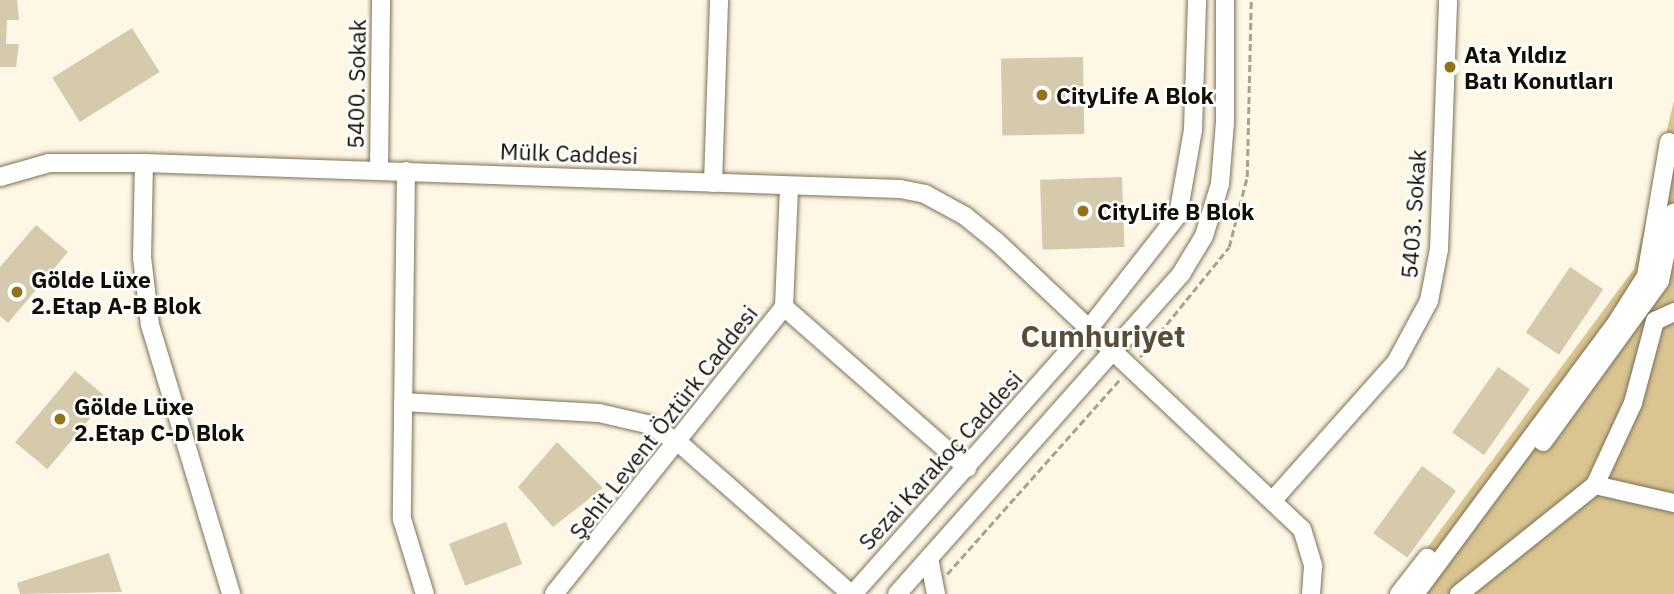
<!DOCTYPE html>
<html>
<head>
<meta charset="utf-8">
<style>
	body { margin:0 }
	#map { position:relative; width:1674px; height:594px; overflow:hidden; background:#fef7e5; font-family:"IBM Plex Sans",sans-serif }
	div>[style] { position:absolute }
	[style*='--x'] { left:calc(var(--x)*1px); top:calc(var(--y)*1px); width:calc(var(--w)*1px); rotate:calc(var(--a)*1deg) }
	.green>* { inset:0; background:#dac591 }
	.building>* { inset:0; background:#d6caac; transform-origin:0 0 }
	.path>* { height:2.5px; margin-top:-1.25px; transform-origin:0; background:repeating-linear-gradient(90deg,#a7a192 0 7px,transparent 0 10.5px) }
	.roads { filter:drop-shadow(0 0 2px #7d7257) drop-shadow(0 0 2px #7d7257) }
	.minor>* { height:18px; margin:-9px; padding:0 9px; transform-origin:9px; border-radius:9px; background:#fff }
	.dots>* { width:19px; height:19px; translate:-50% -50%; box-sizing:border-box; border:4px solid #fff; border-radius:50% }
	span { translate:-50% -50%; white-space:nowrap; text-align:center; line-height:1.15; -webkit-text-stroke:5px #fff; paint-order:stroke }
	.poi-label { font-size:23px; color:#120e05; font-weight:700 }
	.left { translate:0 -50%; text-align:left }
	.street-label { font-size:23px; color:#120e05 }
	.district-label { font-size:30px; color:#594e35; font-weight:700 }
</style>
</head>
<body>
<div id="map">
	<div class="green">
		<div style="clip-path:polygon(1674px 100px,1674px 594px,1393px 594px,1634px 269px)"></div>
	</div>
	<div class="building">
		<div style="clip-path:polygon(0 0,17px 0,19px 20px,7px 20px,6px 44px,19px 44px,16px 67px,0 67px)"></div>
		<div style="left:132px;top:28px;width:52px;height:94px;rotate:58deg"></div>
		<div style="left:1083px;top:57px;width:77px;height:82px;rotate:89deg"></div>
		<div style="left:1122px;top:177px;width:70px;height:82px;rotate:88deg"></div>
		<div style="clip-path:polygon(36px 225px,68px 252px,8px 323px,0 316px,0 267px)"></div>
		<div style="left:1570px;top:267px;width:40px;height:79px;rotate:34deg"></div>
		<div style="left:1498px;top:367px;width:39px;height:80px;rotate:35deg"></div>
		<div style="left:75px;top:371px;width:42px;height:93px;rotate:40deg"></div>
		<div style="clip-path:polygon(557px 442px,603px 488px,553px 527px,518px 487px)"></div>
		<div style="left:1422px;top:466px;width:42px;height:83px;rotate:36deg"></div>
		<div style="left:506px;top:522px;width:45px;height:61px;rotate:69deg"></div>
		<div style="clip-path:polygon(109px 553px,122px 592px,20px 594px,17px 583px)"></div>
	</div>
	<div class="path">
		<div style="--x:1140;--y:357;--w:141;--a:-51"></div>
		<div style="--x:1229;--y:247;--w:72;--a:-75.6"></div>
		<div style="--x:1247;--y:177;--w:177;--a:-88.7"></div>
		<div style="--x:947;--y:574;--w:259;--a:-48.4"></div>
	</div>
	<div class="roads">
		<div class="minor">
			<div style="--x:144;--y:163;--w:94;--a:91.2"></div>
			<div style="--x:142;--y:257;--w:68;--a:83.3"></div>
			<div style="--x:150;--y:325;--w:281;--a:73.2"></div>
			<div style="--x:379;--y:169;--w:169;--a:-89.3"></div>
			<div style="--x:406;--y:171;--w:348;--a:90.7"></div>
			<div style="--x:402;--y:519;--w:78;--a:73"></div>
			<div style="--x:0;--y:177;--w:51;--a:-15.9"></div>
			<div style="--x:49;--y:163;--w:95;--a:0"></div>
			<div style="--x:144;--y:163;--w:756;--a:1.97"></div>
			<div style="--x:900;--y:189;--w:25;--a:11"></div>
			<div style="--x:925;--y:194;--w:46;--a:28.8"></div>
			<div style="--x:965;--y:216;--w:40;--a:39"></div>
			<div style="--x:996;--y:241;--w:420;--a:43.3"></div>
			<div style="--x:1302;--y:529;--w:39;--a:73"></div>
			<div style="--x:1313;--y:566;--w:28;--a:94"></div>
			<div style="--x:713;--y:183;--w:183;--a:-88.1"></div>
			<div style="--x:784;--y:307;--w:244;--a:41.3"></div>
			<div style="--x:403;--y:402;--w:196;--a:3.2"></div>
			<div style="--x:599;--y:413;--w:49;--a:12.9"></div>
			<div style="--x:647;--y:424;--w:36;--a:30"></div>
			<div style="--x:678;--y:442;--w:230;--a:41.3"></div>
			<div style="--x:1543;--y:442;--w:199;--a:-54"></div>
			<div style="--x:1660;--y:281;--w:70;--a:-78.5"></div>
			<div style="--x:1595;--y:485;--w:81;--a:12.8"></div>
			<div style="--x:1273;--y:500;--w:185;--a:-48.3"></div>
			<div style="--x:1396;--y:362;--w:69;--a:-61.6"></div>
			<div style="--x:1429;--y:301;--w:53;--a:-79.1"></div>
			<div style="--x:1439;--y:249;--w:249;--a:-87.9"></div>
			<div style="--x:929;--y:558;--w:37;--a:79"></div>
			<div style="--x:554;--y:594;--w:368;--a:-51.3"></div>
			<div style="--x:784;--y:307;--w:121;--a:-87.6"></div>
			<div style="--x:853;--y:594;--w:358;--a:-48.4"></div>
			<div style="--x:1091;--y:326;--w:141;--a:-51.9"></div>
			<div style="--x:1178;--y:215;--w:86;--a:-80"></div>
			<div style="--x:1193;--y:130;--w:130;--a:-88.2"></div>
			<div style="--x:897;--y:594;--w:428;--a:-48.4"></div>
			<div style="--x:1181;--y:274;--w:44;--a:-58.8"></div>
			<div style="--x:1204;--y:236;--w:54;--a:-72.9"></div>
			<div style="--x:1220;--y:184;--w:62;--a:-85.4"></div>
			<div style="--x:1225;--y:122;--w:122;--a:-90"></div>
			<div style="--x:1399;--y:594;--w:46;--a:-52.1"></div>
			<div style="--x:1415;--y:594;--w:335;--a:-53.4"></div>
			<div style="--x:1615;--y:325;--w:58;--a:-57.7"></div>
			<div style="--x:1646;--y:276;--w:136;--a:-80.3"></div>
			<div style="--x:1459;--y:594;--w:174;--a:-38.7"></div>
			<div style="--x:1595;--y:485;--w:90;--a:-65.1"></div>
			<div style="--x:1633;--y:403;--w:85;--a:-75"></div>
			<div style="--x:1655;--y:321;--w:21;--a:-25"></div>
		</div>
	</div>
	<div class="dots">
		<div style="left:1450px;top:67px;background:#92731a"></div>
		<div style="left:1042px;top:95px;background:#92731a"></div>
		<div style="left:1083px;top:211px;background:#92731a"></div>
		<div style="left:17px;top:292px;background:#92731a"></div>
		<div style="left:60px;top:419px;background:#92731a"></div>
	</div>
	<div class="poi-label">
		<span class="left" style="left:1464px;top:67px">Ata Yıldız<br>Batı Konutları</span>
		<span class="left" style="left:1056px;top:95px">CityLife A Blok</span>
		<span class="left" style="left:1097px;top:211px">CityLife B Blok</span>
		<span class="left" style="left:31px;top:292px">Gölde Lüxe<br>2.Etap A-B Blok</span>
		<span class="left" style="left:74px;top:419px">Gölde Lüxe<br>2.Etap C-D Blok</span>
	</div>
	<div class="street-label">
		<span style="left:356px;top:84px;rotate:-89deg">5400. Sokak</span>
		<span style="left:569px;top:153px;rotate:2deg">Mülk Caddesi</span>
		<span style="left:1413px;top:214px;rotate:-86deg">5403. Sokak</span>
		<span style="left:663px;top:422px;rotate:-52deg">Şehit Levent Öztürk Caddesi</span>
		<span style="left:940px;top:460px;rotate:-48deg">Sezai Karakoç Caddesi</span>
	</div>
	<div class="district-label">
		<span style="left:1103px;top:336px">Cumhuriyet</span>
	</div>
</div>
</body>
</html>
